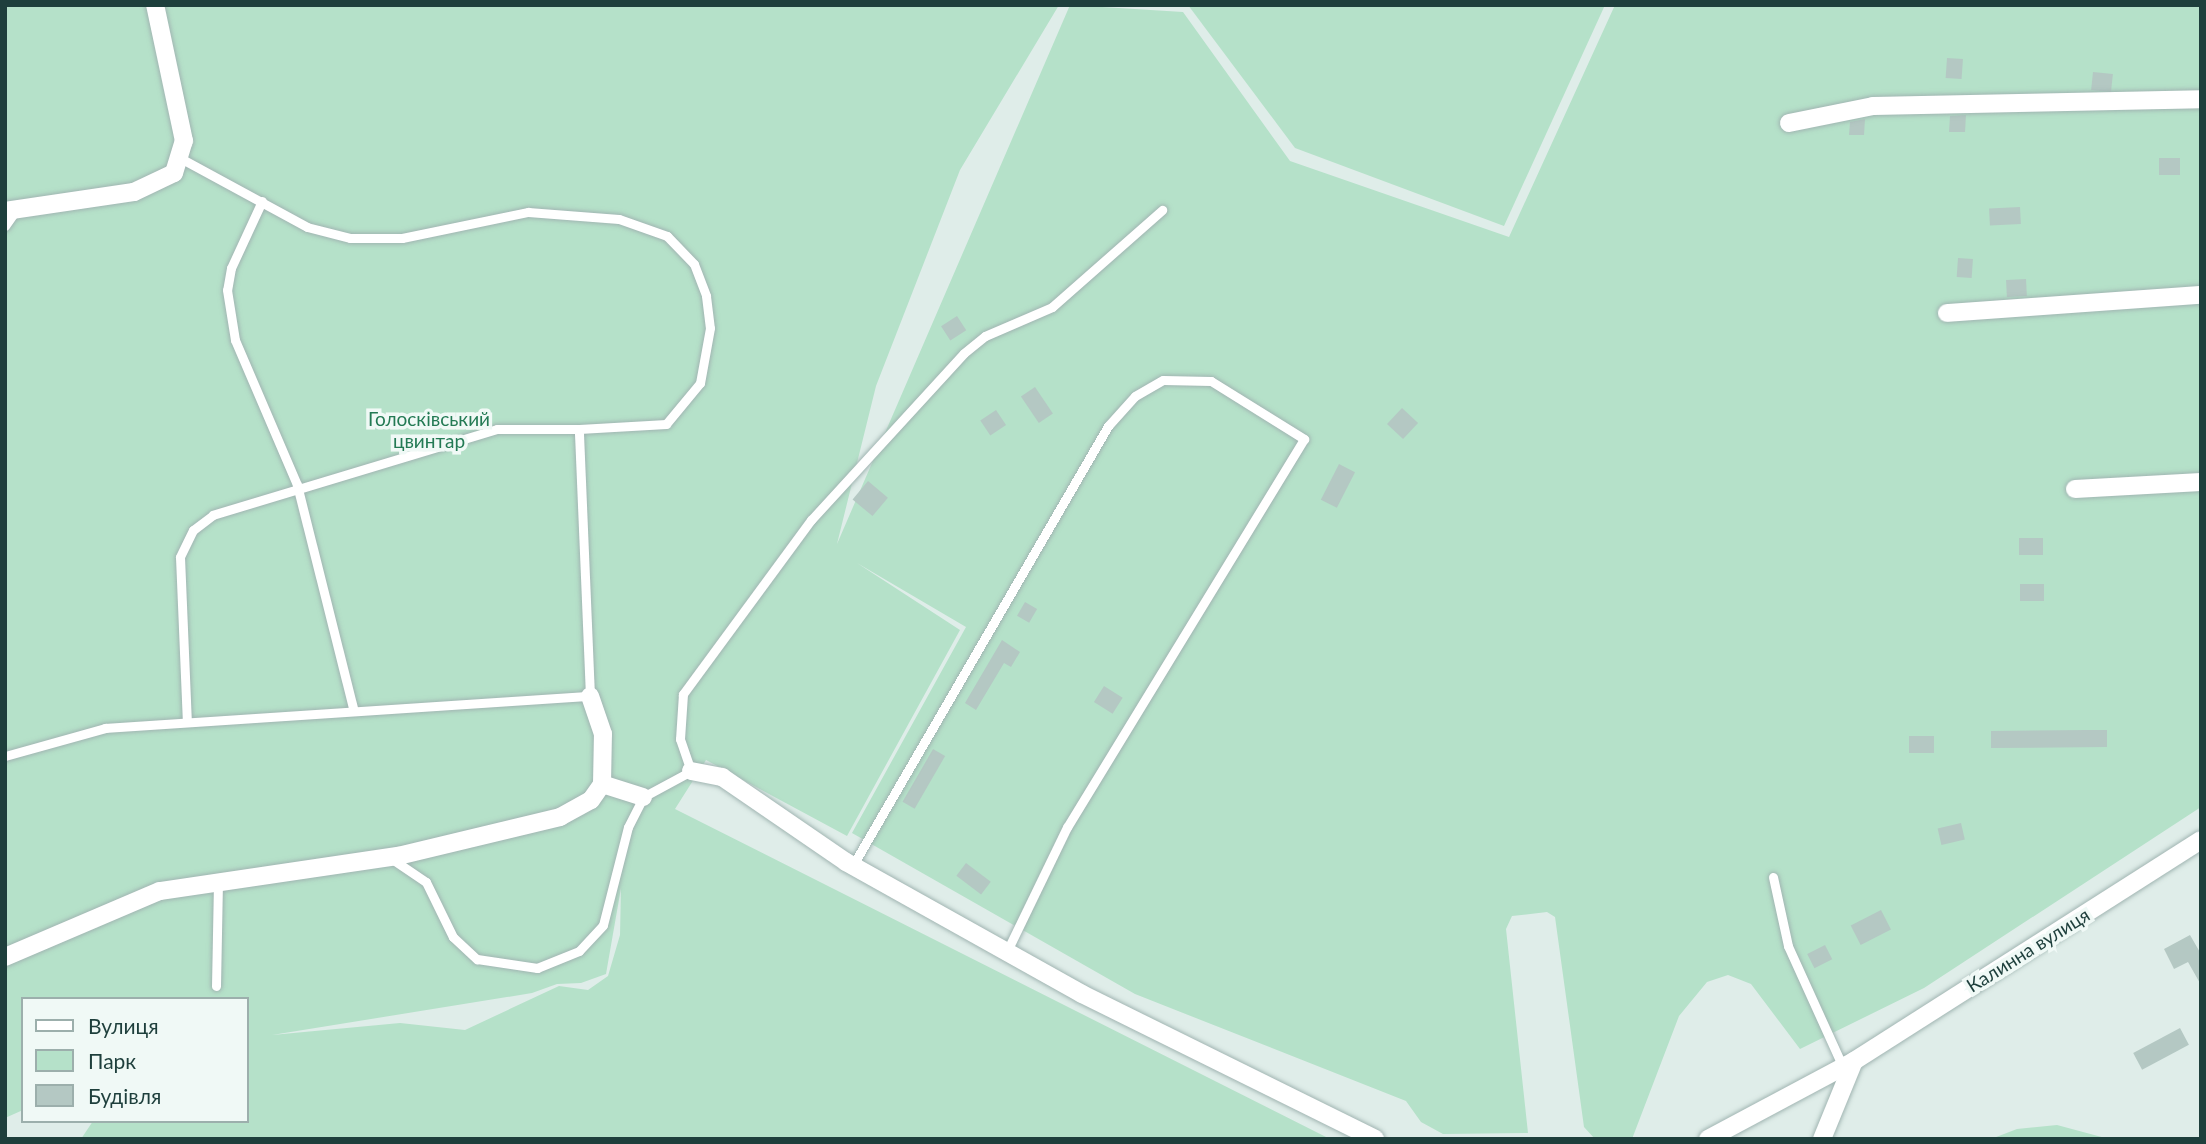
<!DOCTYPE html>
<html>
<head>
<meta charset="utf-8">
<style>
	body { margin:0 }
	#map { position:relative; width:2206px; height:1144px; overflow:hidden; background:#dfede9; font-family:Lato,sans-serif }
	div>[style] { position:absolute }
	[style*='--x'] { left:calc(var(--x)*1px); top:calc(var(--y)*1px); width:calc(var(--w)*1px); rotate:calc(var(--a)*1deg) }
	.green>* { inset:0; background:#b5e1c9 }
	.building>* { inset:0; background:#b4c8c3; transform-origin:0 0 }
	.roads { filter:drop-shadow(0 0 2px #a1b5b2) drop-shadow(0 0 2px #a1b5b2) }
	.service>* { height:9px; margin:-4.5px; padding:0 4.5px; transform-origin:4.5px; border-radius:4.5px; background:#fff }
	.minor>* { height:18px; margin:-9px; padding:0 9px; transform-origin:9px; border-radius:9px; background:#fff }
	span { translate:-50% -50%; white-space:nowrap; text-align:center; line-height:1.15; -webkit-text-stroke:7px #f0f9f6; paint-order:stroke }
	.park-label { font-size:19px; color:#237a54 }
	.street-label { font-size:19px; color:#1e3f3c }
	.frame { position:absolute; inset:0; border:7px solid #1e3f3c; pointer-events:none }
	.legend { position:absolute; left:21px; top:997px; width:228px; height:126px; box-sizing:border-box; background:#f0f9f6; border:2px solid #9cafac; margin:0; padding:9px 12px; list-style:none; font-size:21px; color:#1e3f3c }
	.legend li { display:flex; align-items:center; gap:14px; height:35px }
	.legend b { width:35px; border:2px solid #9cafac }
</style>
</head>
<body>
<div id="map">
	<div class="green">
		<div style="clip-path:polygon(evenodd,5px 5px,1059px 5px,960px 170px,876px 386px,837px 544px,1070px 5px,1183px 12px,1290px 161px,1509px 237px,1615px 5px,2201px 5px,2201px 807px,1924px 988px,1800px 1049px,1751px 984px,1728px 975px,1707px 982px,1679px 1016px,1632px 1139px,1595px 1139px,1584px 1127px,1555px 917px,1547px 912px,1512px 916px,1506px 929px,1528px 1133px,1443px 1134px,1421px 1122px,1406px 1101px,1135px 994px,852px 833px,966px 627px,857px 563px,960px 630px,847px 836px,706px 760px,675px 809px,1330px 1139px,81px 1139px,93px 1121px,247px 1121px,247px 999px,23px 999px,23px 1110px,5px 1118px,5px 5px,621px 888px,620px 935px,608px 976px,588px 990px,559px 986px,465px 1030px,400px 1023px,272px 1035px,532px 993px,557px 984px,581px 983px,606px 974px,621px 888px)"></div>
		<div style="clip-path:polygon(1188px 5px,1605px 5px,1504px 226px,1295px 148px)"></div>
		<div style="clip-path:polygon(2057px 1125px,2109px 1139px,1991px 1139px,2017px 1129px)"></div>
	</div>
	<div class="building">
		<div style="left:1947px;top:58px;width:16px;height:20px;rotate:4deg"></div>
		<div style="left:2093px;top:72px;width:20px;height:18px;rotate:6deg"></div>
		<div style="clip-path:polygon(1966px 115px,1965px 132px,1949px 132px,1950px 116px)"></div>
		<div style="clip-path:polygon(1865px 119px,1864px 135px,1849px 135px,1850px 122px)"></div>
		<div style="left:2159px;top:158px;width:21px;height:17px"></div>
		<div style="left:2020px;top:207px;width:17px;height:31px;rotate:87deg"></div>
		<div style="left:1958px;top:258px;width:15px;height:19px;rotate:4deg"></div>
		<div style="left:2026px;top:279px;width:17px;height:20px;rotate:87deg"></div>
		<div style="left:957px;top:316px;width:17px;height:19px;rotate:57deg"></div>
		<div style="left:1035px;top:387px;width:32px;height:17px;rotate:56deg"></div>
		<div style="left:1402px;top:408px;width:22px;height:22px;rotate:43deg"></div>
		<div style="left:996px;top:410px;width:18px;height:19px;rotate:56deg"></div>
		<div style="left:1339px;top:464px;width:18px;height:40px;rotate:27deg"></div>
		<div style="left:868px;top:481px;width:26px;height:24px;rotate:40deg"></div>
		<div style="left:2043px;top:538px;width:17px;height:24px;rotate:90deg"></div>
		<div style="left:2044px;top:584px;width:17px;height:24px;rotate:90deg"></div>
		<div style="left:1025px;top:602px;width:14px;height:16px;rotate:30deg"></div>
		<div style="clip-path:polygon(1002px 640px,1020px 652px,1011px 667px,1004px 663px,976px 710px,965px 703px)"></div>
		<div style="left:1104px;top:686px;width:22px;height:19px;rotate:32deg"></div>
		<div style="clip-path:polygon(2087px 730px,2107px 730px,2107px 747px,1991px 748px,1991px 731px)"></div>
		<div style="left:1909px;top:736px;width:25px;height:17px"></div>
		<div style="left:933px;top:749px;width:14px;height:61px;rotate:30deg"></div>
		<div style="left:1961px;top:823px;width:17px;height:24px;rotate:77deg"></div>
		<div style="left:966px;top:863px;width:31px;height:16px;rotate:37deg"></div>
		<div style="left:1881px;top:910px;width:22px;height:34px;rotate:63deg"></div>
		<div style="clip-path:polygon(2190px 935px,2201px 954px,2201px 985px,2188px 962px,2174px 969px,2164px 949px)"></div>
		<div style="left:1825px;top:945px;width:16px;height:20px;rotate:63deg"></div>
		<div style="left:2180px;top:1028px;width:19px;height:53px;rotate:62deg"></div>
	</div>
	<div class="roads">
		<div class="service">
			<div style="--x:182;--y:159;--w:142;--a:28.5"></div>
			<div style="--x:307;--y:227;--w:44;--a:14.3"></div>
			<div style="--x:350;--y:238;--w:52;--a:0"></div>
			<div style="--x:402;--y:238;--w:129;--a:-11.7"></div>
			<div style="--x:528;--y:212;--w:91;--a:4.4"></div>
			<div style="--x:619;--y:219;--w:51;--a:19.5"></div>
			<div style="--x:667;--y:236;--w:39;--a:46"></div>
			<div style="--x:694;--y:264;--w:34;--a:69"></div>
			<div style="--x:706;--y:296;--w:32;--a:83"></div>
			<div style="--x:710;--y:328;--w:56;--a:100.3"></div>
			<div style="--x:700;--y:383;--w:53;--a:129.7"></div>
			<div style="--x:666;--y:424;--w:87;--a:176.7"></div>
			<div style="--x:262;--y:201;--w:74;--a:114.8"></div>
			<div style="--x:231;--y:268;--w:22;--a:100"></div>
			<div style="--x:227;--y:290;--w:51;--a:80.9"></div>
			<div style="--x:235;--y:340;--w:158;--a:66.8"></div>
			<div style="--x:297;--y:485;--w:230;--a:75.9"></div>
			<div style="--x:5;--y:226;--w:19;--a:-55"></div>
			<div style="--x:5;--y:756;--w:104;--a:-15.6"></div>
			<div style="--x:105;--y:728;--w:486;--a:-3.8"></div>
			<div style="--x:590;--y:696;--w:267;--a:-92.4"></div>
			<div style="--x:579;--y:429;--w:82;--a:180"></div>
			<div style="--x:497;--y:429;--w:297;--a:163.2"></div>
			<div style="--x:213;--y:515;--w:25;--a:143"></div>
			<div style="--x:193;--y:530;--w:30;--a:116"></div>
			<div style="--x:180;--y:557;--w:164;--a:87.6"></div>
			<div style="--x:392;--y:859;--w:41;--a:34.1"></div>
			<div style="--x:426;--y:882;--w:61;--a:63.9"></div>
			<div style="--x:453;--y:937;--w:33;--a:43"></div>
			<div style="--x:477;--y:959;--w:61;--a:8.5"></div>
			<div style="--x:537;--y:968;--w:45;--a:-22"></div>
			<div style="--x:579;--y:951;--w:35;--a:-47"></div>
			<div style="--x:603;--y:925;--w:101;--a:-75.7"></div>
			<div style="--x:628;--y:827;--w:34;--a:-63"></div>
			<div style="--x:643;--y:797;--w:55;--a:-28.4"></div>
			<div style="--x:691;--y:771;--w:34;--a:-109"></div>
			<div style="--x:680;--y:739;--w:45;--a:-86.2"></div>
			<div style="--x:683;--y:694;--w:216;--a:-53.7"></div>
			<div style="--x:811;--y:520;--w:226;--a:-47.5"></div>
			<div style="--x:964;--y:353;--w:27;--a:-39"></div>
			<div style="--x:985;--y:336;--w:73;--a:-23.4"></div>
			<div style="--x:1052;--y:307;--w:147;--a:-41.4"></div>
			<div style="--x:853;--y:865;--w:508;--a:-59.85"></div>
			<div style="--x:1108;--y:426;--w:40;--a:-48"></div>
			<div style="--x:1135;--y:396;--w:32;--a:-30"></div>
			<div style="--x:1163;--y:380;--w:48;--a:1.2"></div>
			<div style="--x:1211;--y:381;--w:110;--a:31.9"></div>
			<div style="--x:1304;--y:439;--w:455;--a:121.4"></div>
			<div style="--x:1067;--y:827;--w:138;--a:115.8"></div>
			<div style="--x:1773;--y:877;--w:71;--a:77.7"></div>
			<div style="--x:1788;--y:946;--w:133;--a:65.6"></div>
			<div style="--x:216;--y:986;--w:104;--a:-88.9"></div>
		</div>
		<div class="minor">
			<div style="--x:1789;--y:123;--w:86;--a:-11.4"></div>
			<div style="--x:1873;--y:106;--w:328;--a:-1.2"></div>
			<div style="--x:5;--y:211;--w:130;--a:-8.4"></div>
			<div style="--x:134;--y:192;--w:44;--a:-25.4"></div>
			<div style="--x:174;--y:173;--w:34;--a:-73"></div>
			<div style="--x:184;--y:141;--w:139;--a:-102"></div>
			<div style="--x:1947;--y:313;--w:255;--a:-4.1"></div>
			<div style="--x:2075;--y:489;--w:126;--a:-3.2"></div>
			<div style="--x:691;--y:771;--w:32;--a:11"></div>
			<div style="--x:722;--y:777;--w:150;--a:34.4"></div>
			<div style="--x:846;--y:862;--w:270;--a:29.2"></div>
			<div style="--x:1082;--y:994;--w:327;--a:26.3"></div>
			<div style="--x:602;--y:784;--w:43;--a:17.6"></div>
			<div style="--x:5;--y:957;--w:168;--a:-23.1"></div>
			<div style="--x:160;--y:891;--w:241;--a:-8.4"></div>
			<div style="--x:398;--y:856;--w:167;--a:-13.5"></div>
			<div style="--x:560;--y:817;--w:35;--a:-29"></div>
			<div style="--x:591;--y:800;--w:19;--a:-55"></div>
			<div style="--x:602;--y:784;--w:50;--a:-88.9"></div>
			<div style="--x:603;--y:734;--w:40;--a:-108.9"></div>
			<div style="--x:1708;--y:1139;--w:166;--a:-28.1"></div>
			<div style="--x:1854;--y:1061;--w:411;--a:-32.5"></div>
			<div style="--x:1822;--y:1139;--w:84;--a:-67.7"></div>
		</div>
	</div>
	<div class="park-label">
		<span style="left:429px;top:430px">Голосківський<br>цвинтар</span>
	</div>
	<div class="street-label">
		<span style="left:2028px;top:950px;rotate:-32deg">Калинна вулиця</span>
	</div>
	<div class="frame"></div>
	<ul class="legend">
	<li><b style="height:9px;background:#fff"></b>Вулиця</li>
	<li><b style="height:19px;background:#b5e1c9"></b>Парк</li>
	<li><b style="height:19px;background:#b4c8c3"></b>Будівля</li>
	</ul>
</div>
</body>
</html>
